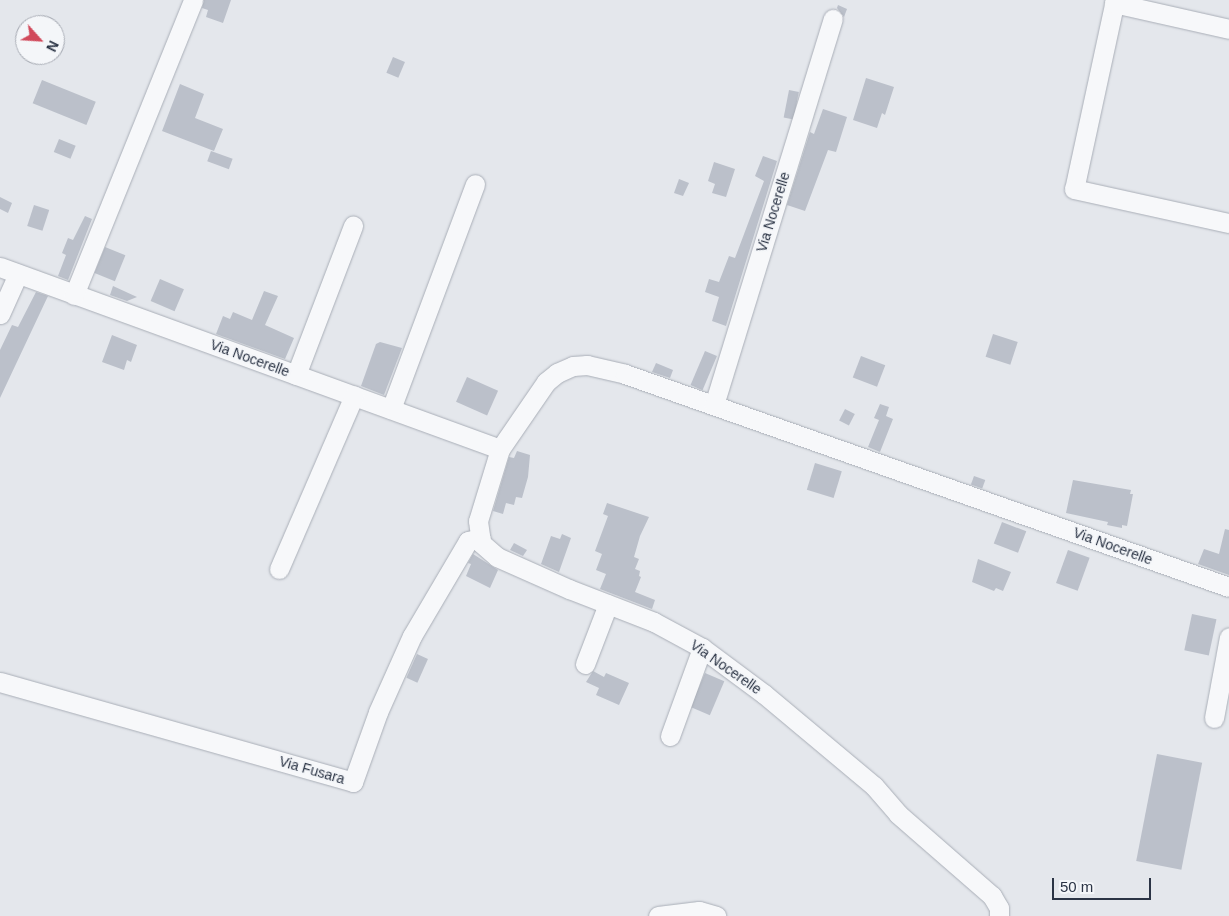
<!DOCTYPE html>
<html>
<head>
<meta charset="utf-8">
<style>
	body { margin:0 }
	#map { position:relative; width:1229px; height:916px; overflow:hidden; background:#e4e7ec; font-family:Arial,sans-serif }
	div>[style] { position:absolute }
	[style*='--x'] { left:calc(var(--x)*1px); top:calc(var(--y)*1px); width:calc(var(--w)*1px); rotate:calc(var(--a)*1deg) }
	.building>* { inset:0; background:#bbc0ca; transform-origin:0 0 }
	.roads { filter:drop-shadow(0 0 1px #a9aeb7) drop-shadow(0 0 1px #a9aeb7) }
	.minor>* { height:19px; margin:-9.5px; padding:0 9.5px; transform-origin:9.5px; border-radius:9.5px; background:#f7f8fa }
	span { translate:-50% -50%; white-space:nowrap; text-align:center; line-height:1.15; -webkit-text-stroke:4px #f4f6f9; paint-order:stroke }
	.street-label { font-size:14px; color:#2b3445 }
	.north { position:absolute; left:15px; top:15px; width:50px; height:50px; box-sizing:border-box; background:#f4f6f9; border:1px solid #a4a8b1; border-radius:50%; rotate:116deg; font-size:14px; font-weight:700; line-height:20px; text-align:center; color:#2b3445 }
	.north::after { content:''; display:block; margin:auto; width:18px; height:22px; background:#d1495b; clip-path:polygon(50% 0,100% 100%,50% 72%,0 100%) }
	.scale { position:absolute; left:1052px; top:878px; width:99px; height:22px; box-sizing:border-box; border:2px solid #2b3445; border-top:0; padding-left:6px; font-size:15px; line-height:18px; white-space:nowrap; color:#2b3445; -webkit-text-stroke:4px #f4f6f9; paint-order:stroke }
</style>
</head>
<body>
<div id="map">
	<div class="building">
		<div style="clip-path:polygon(204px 0,231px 0,223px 23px,206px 17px,208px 10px,202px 8px)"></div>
		<div style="clip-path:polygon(838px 5px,847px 9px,844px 17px,837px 8px)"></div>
		<div style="left:393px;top:57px;width:13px;height:17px;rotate:23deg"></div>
		<div style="clip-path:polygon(866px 78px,894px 87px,885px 115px,882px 113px,877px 128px,853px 120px)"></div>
		<div style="left:42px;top:80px;width:58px;height:25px;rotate:22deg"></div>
		<div style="clip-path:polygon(180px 84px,204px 94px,195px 118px,223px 129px,214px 151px,162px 131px)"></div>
		<div style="left:789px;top:90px;width:10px;height:28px;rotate:11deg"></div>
		<div style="clip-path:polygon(823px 109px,847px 117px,836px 152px,828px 150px,805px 211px,787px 205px,810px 132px,814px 134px)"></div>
		<div style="left:59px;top:139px;width:18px;height:14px;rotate:22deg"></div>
		<div style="left:211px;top:151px;width:23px;height:11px;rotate:20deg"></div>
		<div style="clip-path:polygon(763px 156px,777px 161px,726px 326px,712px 321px,719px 297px,705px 292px,709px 279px,719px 282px,729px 256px,735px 258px,764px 181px,755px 176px)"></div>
		<div style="clip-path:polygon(714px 162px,735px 169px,726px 197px,712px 193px,715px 184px,708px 181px)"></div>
		<div style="clip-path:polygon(679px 179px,689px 183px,683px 196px,674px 193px)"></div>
		<div style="clip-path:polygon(0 197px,12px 203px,8px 213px,0 209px)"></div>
		<div style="left:34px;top:205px;width:16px;height:22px;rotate:18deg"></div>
		<div style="clip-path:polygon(85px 216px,92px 219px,68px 280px,58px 276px,66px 255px,62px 253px,68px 238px,73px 240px)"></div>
		<div style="left:105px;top:247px;width:22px;height:28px;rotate:22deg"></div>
		<div style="left:160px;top:279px;width:26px;height:24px;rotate:23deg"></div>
		<div style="clip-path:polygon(113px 286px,137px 297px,127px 301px,110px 295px)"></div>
		<div style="clip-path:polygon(264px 291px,278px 296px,265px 325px,294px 338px,285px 359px,216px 334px,223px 316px,230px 319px,233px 312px,252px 320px)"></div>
		<div style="clip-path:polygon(36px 292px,48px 296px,0 398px,0 350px,12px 325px,18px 327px)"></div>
		<div style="left:993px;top:334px;width:26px;height:24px;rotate:18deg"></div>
		<div style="clip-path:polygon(112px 335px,137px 345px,131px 362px,127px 360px,124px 370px,102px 362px)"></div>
		<div style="clip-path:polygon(380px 342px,402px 348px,384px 395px,361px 386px,376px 344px)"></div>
		<div style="left:705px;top:351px;width:13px;height:37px;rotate:23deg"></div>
		<div style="left:861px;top:356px;width:26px;height:23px;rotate:21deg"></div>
		<div style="clip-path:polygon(656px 363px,673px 370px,670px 378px,652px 372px)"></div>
		<div style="left:467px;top:377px;width:34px;height:27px;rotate:24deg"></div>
		<div style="clip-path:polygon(880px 404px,889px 407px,886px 416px,893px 419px,880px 452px,868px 447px,879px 420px,874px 418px)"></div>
		<div style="left:845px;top:409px;width:11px;height:13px;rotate:27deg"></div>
		<div style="clip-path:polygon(517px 451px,530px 455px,528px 477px,522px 498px,516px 497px,514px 505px,506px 503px,503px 514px,493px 511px,509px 457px,514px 458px)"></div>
		<div style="left:815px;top:463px;width:28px;height:28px;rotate:17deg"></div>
		<div style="left:974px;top:476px;width:12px;height:9px;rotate:20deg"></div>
		<div style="clip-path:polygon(1073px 480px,1131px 490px,1130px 494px,1133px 494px,1127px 526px,1122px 525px,1122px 528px,1107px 525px,1108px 522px,1066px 513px)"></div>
		<div style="clip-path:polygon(607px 503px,649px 517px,640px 536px,634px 557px,639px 559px,635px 569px,640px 571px,639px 576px,641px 577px,635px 592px,655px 600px,652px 609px,600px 589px,606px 574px,596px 570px,602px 554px,595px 551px,608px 516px,603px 514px)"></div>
		<div style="left:1002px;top:522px;width:26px;height:23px;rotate:21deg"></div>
		<div style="clip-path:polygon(1225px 529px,1229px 530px,1229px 575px,1198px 564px,1204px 549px,1219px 554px)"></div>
		<div style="clip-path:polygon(562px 534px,571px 538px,559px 572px,541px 564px,551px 536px,560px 539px)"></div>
		<div style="clip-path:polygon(514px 543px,527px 550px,523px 556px,510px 550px)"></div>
		<div style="left:1068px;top:550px;width:23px;height:35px;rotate:20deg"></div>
		<div style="clip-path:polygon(473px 554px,498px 570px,490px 588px,466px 576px,471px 564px,468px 563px)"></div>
		<div style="clip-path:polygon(978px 559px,1011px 572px,1003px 591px,996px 588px,994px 591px,972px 582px)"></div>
		<div style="left:1192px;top:614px;width:25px;height:37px;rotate:12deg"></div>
		<div style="left:417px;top:654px;width:12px;height:26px;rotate:24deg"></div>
		<div style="clip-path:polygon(593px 671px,604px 677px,606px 673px,629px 683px,619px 705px,596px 695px,599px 688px,586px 682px)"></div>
		<div style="left:705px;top:673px;width:21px;height:37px;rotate:23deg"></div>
		<div style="left:1157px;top:754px;width:46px;height:109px;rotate:11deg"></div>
	</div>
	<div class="roads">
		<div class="minor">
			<div style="--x:1115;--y:0;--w:193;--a:102.2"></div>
			<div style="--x:1074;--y:189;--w:159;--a:12.4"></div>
			<div style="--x:1114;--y:3;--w:118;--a:12.7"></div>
			<div style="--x:0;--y:267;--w:532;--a:20"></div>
			<div style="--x:500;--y:449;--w:81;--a:-55.5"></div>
			<div style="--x:546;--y:382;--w:14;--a:-39"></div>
			<div style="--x:557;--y:373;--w:17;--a:-24"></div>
			<div style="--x:573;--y:366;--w:14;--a:-4"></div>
			<div style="--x:587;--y:365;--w:39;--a:13"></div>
			<div style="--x:625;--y:374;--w:640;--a:19.43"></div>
			<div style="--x:74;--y:295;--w:318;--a:-68"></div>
			<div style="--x:0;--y:314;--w:44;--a:-65.8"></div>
			<div style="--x:296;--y:375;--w:160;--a:-69.1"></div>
			<div style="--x:714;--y:405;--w:404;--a:-72.9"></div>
			<div style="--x:391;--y:409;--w:240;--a:-69.5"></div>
			<div style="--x:500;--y:449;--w:75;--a:107"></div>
			<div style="--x:478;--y:521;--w:22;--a:82"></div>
			<div style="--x:481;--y:543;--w:21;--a:41"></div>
			<div style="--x:497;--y:557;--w:79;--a:24"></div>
			<div style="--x:569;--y:589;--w:91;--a:21.2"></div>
			<div style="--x:654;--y:622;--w:55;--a:28.4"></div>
			<div style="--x:702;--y:648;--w:77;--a:36.6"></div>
			<div style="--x:764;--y:694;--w:143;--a:39.9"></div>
			<div style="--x:874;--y:786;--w:37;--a:49"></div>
			<div style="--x:898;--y:814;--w:125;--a:41.1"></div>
			<div style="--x:992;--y:896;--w:14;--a:60"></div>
			<div style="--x:999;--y:908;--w:8;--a:90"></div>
			<div style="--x:279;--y:569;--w:189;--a:-66.6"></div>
			<div style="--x:585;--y:664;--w:64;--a:-69"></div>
			<div style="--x:0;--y:682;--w:367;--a:15.8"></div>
			<div style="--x:353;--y:782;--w:74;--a:-70.3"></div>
			<div style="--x:378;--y:712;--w:83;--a:-65.9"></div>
			<div style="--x:412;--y:636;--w:110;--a:-59.5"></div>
			<div style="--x:468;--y:541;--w:13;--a:-13"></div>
			<div style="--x:1214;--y:718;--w:82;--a:-79.5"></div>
			<div style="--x:670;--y:736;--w:94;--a:-70"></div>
			<div style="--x:658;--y:916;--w:41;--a:-7"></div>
			<div style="--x:699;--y:911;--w:18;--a:16"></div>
		</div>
	</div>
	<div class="street-label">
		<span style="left:773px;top:212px;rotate:-73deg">Via Nocerelle</span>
		<span style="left:250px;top:358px;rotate:20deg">Via Nocerelle</span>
		<span style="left:1113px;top:546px;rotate:20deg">Via Nocerelle</span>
		<span style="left:726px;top:667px;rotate:35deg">Via Nocerelle</span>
		<span style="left:312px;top:770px;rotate:16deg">Via Fusara</span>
	</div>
	<div class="north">N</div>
	<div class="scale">50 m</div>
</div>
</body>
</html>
